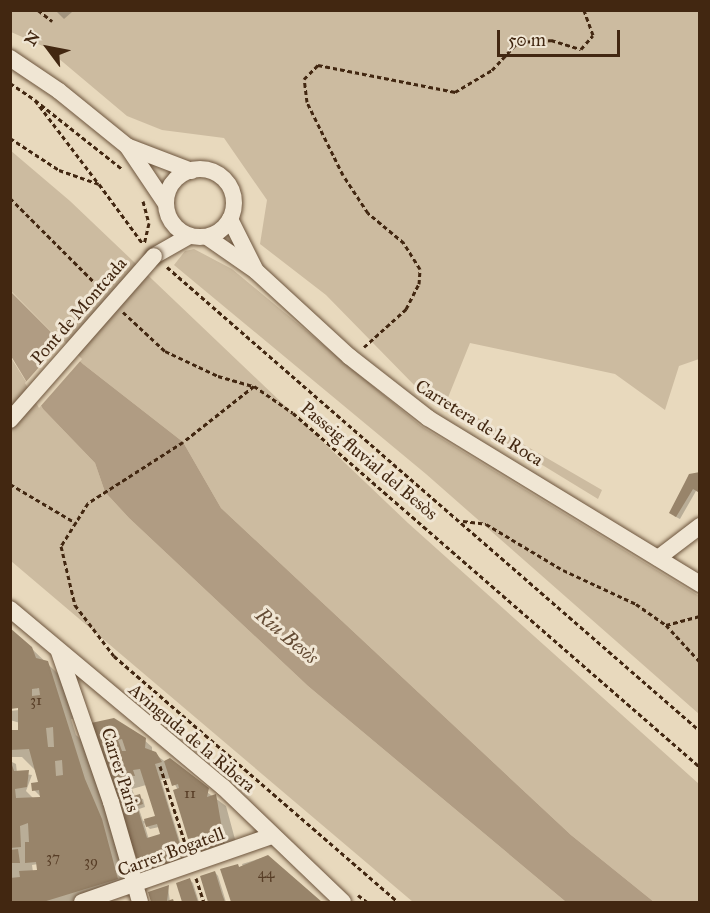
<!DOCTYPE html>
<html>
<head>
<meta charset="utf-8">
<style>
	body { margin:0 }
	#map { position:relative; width:710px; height:913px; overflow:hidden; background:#e8d9bd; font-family:"IM FELL Great Primer",serif }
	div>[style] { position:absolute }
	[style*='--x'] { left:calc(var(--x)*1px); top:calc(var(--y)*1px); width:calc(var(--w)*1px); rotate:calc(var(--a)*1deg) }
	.green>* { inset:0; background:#ccbba0 }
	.water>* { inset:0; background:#b09c83 }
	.pier>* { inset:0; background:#e8d9bd }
	.shadow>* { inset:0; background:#0003 }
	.building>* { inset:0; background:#98846a }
	.path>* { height:3px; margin-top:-1.5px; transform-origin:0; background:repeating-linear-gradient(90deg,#422711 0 4.5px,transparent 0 7.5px) }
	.roads { filter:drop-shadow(0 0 2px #6c543c) drop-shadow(0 0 2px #6c543c) }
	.minor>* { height:16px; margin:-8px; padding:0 8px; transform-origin:8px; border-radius:8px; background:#f0e6d4 }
	.minor>.ring { margin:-8px; padding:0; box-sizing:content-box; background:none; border:16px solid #f0e6d4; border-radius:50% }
	.bridges { filter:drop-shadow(0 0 2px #6c543c) drop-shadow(0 0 2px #6c543c) }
	.minor-bridge>* { height:16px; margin:-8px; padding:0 8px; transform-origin:8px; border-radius:8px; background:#f0e6d4 }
	span { translate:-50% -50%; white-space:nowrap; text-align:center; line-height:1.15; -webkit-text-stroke:6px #f0e6d4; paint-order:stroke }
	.number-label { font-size:15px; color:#583e27 }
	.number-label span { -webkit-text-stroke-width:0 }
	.street-label { font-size:18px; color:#422711 }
	.water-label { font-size:20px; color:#634a33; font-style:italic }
	.frame { position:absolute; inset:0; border:12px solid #422711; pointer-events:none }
	.north { position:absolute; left:18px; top:18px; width:60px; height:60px; -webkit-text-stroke:4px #f0e6d4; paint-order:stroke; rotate:302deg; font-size:16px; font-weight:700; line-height:24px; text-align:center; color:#422711 }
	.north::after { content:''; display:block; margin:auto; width:21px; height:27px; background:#422711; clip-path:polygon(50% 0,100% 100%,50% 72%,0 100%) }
	.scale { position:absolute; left:497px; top:30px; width:123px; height:27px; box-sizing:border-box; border:3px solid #422711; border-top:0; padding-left:8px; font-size:18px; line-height:21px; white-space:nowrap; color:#422711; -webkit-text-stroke:4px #f0e6d4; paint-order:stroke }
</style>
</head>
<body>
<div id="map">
	<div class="green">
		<div style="clip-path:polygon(11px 10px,699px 11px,699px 359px,679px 366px,665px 410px,615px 374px,470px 343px,447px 400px,602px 490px,598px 499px,418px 389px,326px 295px,260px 244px,267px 200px,224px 138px,162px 130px,127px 116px,45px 47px,11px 32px)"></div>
		<div style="clip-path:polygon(10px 150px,70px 201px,408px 523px,699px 784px,699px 902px,654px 902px,571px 835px,221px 508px,183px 442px,83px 364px,11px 291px)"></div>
		<div style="clip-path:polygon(194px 249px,232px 269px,421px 426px,699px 596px,699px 714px,426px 474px,174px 265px,185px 251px)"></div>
		<div style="clip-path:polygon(10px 356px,43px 409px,95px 463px,105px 492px,129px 518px,308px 686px,566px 902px,413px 902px,11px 561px)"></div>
	</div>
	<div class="water">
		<div style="clip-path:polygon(10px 291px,83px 364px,183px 442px,221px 508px,571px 835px,654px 902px,566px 902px,308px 686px,129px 518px,105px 492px,95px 463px,43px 409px,11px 356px)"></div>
	</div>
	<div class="pier">
		<div style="clip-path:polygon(63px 340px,82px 359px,39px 408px,25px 383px)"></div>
	</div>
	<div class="shadow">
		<div style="clip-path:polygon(55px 10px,71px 10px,72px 12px,64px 19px)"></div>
		<div style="clip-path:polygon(700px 473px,700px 493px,696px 491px,680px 519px,674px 516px)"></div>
		<div style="clip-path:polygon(evenodd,32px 649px,75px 690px,76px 719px,71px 719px,76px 735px,90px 748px,131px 893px,101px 902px,10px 902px,10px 761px,16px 764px,17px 773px,32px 775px,26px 791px,34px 799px,42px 798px,34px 790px,40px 783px,35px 770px,22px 757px,10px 757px,10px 739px,20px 731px,20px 723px,10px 720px,10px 711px,19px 710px,32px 649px,38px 864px,38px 871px,33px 872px,32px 865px,38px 864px)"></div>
		<div style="clip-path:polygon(evenodd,133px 730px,152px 747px,152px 752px,226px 806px,236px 843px,198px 846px,190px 838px,178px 790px,171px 778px,161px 780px,186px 861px,167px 867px,161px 854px,154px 856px,159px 870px,145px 874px,142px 871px,101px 739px,133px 730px,146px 785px,156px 817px,143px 821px,139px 809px,145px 807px,143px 799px,135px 797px,132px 789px,146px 785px,133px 730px,144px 823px,150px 829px,159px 827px,162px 835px,149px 840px,144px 823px)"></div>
		<div style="clip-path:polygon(268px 856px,320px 902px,232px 902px,222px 870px,238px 866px,245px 872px,242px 864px)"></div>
		<div style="clip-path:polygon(215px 872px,218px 876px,226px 902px,210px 902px,202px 877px)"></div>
		<div style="clip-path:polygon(190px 880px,193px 883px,199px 902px,184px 902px,178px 884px)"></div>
		<div style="clip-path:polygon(168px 887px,170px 902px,175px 902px,153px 902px,150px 893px)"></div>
	</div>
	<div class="building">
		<div style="clip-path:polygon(700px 472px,700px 493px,693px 489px,676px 517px,669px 513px,684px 484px,689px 474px)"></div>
		<div style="clip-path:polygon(evenodd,10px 628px,32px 647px,36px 658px,48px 661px,85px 779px,102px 819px,118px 879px,43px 902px,10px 902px,10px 878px,20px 877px,19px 871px,37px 870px,36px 862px,25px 863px,25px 842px,29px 842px,28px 823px,20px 826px,21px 847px,10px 848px,10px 759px,14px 771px,29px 770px,27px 787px,15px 789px,16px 798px,40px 797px,39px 790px,32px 791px,31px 783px,38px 782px,29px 749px,10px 750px,12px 730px,18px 730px,18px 708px,10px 709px,10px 628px,39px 688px,40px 695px,32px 696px,32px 689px,39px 688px,10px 628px,53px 727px,54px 747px,48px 747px,46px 728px,53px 727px,10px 628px,62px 760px,63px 775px,56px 776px,55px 761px,62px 760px)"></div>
		<div style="clip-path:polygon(evenodd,114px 718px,146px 738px,145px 748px,156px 752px,162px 762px,155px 764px,184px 858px,163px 865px,158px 851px,152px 853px,156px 867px,141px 872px,91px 723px,114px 718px,122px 739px,126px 751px,122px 751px,118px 740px,122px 739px,114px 718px,140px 769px,155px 816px,144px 819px,146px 827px,157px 824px,160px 834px,147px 838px,137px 806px,143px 804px,140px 794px,133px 796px,127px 775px,135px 776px,133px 770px,140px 769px)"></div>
		<div style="clip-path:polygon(170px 758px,209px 788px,207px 797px,216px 794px,225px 846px,193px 855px,191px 847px,198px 845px,196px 837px,188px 839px,173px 790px,179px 788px,178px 784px,172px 786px,164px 761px)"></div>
		<div style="clip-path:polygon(18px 849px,20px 863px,10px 863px,10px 850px)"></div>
		<div style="clip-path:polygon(268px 855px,322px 902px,231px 902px,220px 869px,238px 864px,239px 867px)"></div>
		<div style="clip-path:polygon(215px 871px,222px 894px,225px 902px,208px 902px,200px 876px)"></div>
		<div style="clip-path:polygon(190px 878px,198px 902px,182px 902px,176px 883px)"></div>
		<div style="clip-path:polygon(169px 885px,167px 901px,173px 899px,174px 902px,151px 902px,148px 892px)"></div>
	</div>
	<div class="path">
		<div style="--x:38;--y:10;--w:18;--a:38"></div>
		<div style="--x:10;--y:83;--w:30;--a:34"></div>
		<div style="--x:35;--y:100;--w:104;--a:52.8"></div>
		<div style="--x:35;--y:100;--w:111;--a:38.4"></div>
		<div style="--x:10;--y:138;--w:59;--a:33.1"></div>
		<div style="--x:59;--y:170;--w:42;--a:19.3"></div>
		<div style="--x:99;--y:184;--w:74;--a:53.7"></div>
		<div style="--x:10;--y:198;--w:130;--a:45"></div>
		<div style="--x:143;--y:201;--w:23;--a:75"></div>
		<div style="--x:149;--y:223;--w:22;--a:103"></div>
		<div style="--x:167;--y:267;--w:707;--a:41.04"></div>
		<div style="--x:123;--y:312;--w:57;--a:42.9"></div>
		<div style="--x:165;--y:351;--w:59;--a:25.3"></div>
		<div style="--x:218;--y:376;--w:37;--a:16"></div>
		<div style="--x:254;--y:386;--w:47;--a:34.7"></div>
		<div style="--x:293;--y:413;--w:539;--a:41.02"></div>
		<div style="--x:364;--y:347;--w:57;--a:-42.1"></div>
		<div style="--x:406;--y:309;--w:28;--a:-63"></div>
		<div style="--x:419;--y:284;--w:15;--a:-86"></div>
		<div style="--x:420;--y:269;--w:31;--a:-122"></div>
		<div style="--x:404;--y:243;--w:47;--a:-140.2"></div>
		<div style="--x:368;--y:213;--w:45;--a:-123.3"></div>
		<div style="--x:343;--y:175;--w:81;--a:-116.3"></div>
		<div style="--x:307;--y:102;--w:23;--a:-97"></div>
		<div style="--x:304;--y:79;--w:20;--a:-45"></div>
		<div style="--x:318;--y:65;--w:140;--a:11.1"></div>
		<div style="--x:455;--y:92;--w:43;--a:-30.7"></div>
		<div style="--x:492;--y:70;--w:38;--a:-47"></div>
		<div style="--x:518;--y:42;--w:33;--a:-3"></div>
		<div style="--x:551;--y:40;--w:31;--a:17"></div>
		<div style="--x:581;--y:49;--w:18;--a:-49"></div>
		<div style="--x:593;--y:35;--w:27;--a:-110"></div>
		<div style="--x:254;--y:386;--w:90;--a:141.7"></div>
		<div style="--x:183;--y:442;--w:113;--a:147.3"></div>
		<div style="--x:88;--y:503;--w:51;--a:122.1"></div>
		<div style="--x:61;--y:546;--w:61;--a:76.7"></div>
		<div style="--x:75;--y:605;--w:64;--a:52.6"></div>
		<div style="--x:114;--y:656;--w:376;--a:40.9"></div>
		<div style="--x:10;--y:484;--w:77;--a:30.6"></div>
		<div style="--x:463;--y:521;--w:23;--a:7"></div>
		<div style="--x:486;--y:524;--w:90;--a:30.9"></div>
		<div style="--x:563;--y:570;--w:81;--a:25"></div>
		<div style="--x:636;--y:604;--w:37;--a:35"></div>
		<div style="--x:666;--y:625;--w:50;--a:47.4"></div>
		<div style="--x:666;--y:625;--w:35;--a:-15"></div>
		<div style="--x:160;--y:766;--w:87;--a:72"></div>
		<div style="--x:196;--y:878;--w:25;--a:72"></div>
		<div style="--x:358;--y:895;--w:11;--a:38"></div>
	</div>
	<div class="roads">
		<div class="minor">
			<div style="--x:10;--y:58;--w:59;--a:34"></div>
			<div style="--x:59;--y:91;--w:87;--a:39"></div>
			<div style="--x:127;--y:146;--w:70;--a:56.1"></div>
			<div style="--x:129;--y:147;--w:67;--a:20.9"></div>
			<div class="ring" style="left:166px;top:169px;width:52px;height:52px"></div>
			<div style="--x:230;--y:219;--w:56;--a:63.4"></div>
			<div style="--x:207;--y:237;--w:60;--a:34.8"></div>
			<div style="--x:256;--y:271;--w:127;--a:42.5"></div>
			<div style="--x:350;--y:357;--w:99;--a:38"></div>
			<div style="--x:428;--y:418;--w:319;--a:31.4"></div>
			<div style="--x:154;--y:256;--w:40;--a:-29.7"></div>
			<div style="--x:658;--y:558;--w:53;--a:-37.3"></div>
			<div style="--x:10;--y:609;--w:278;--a:39.9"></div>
			<div style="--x:223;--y:787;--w:166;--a:43.8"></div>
			<div style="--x:59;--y:652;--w:159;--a:70.9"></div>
			<div style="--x:111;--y:802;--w:104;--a:73.8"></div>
			<div style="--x:82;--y:902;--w:201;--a:-19.2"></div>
		</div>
	</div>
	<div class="bridges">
		<div class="minor-bridge">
			<div style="--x:10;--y:420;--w:218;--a:-48.7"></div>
		</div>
	</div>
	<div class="number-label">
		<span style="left:36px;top:701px">31</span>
		<span style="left:190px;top:794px">11</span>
		<span style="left:53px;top:858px">37</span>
		<span style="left:91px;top:862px">39</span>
		<span style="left:266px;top:874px">44</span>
	</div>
	<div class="street-label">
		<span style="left:79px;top:311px;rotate:-49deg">Pont de Montcada</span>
		<span style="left:479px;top:423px;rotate:32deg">Carretera de la Roca</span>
		<span style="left:369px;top:461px;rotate:40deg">Passeig fluvial del Besòs</span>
		<span style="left:192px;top:738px;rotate:40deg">Avinguda de la Ribera</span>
		<span style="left:120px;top:770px;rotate:72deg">Carrer Paris</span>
		<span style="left:171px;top:852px;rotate:-20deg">Carrer Bogatell</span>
	</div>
	<div class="water-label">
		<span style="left:287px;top:636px;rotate:40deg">Riu Besòs</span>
	</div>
	<div class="frame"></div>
	<div class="north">N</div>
	<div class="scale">50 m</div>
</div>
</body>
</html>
